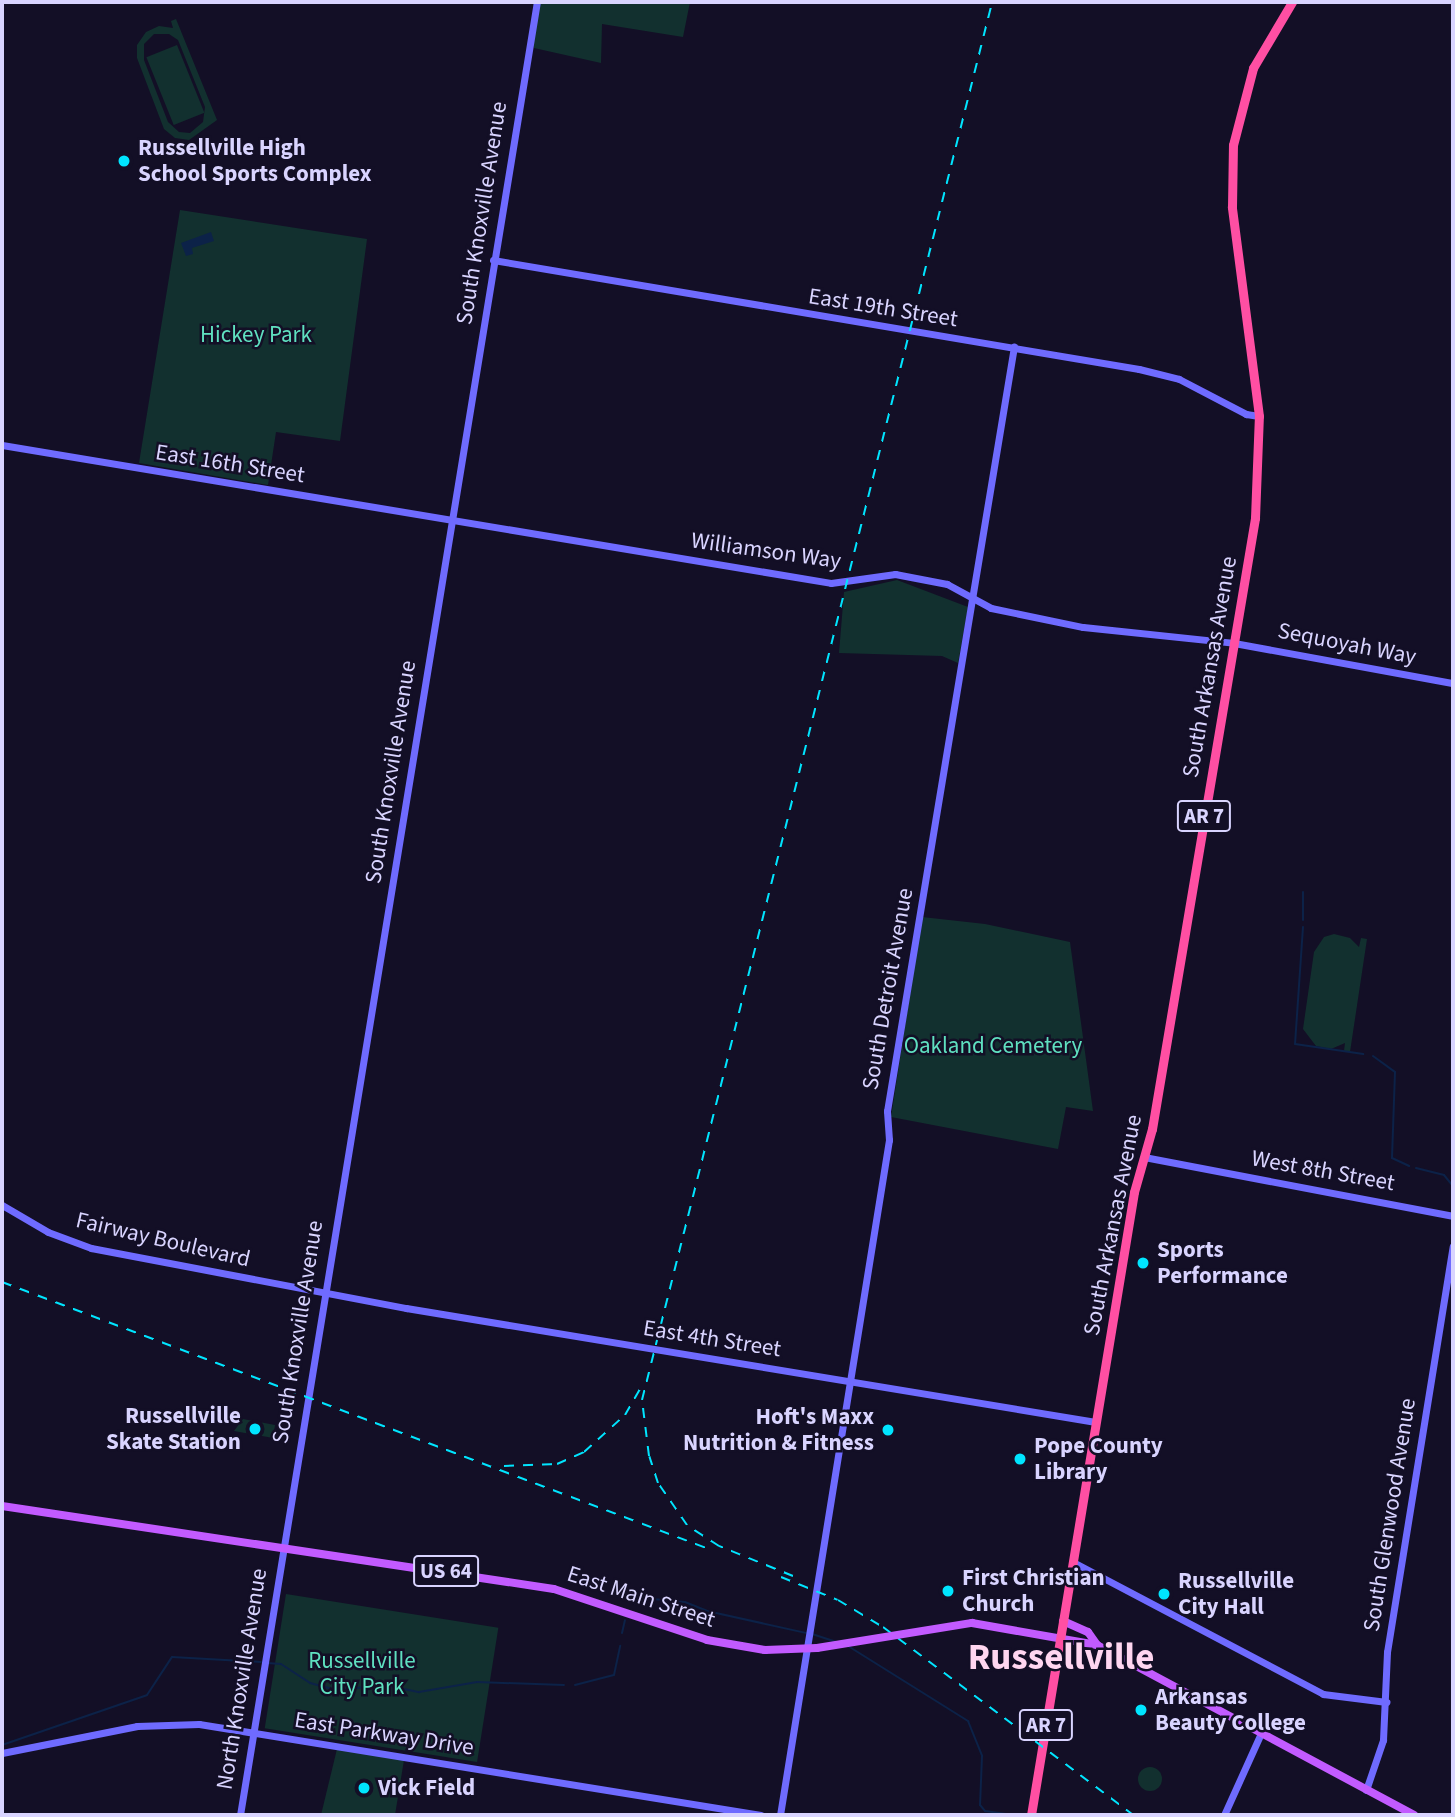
<!DOCTYPE html>
<html>
<head>
<meta charset="utf-8">
<style>
	body { margin:0 }
	#map { position:relative; width:1455px; height:1817px; overflow:hidden; background:#130f26; font-family:"Source Sans 3",sans-serif }
	div>[style] { position:absolute }
	[style*='--x'] { left:calc(var(--x)*1px); top:calc(var(--y)*1px); width:calc(var(--w)*1px); rotate:calc(var(--a)*1deg) }
	.green>* { inset:0; background:#12302f; transform-origin:0 0 }
	.round { border-radius:50% }
	.water>* { inset:0; background:#0c2248 }
	.stream>* { height:2px; margin:-1px; padding:0 1px; transform-origin:1px; border-radius:1px; background:#0c2248 }
	.secondary>* { height:7px; margin:-3.5px; padding:0 3.5px; transform-origin:3.5px; border-radius:3.5px; background:#6f6bff }
	.primary>* { height:8px; margin:-4px; padding:0 4px; transform-origin:4px; border-radius:4px; background:#c25bff }
	.highway>* { height:9px; margin:-4.5px; padding:0 4.5px; transform-origin:4.5px; border-radius:4.5px; background:#ff4fa3 }
	.rail>* { height:2px; margin-top:-1px; transform-origin:0; background:repeating-linear-gradient(90deg,#00e5ff 0 10px,transparent 0 19px) }
	.primary-bridge>* { height:8px; margin:-4px; padding:0 4px; transform-origin:4px; border-radius:4px; background:#c25bff }
	.dots>* { width:19px; height:19px; translate:-50% -50%; box-sizing:border-box; border:4px solid #130f26; border-radius:50% }
	span { translate:-50% -50%; white-space:nowrap; text-align:center; line-height:1.15; -webkit-text-stroke:5px #130f26; paint-order:stroke }
	.shield-label span { padding:2px 5px; background:#130f26; border:2px solid; border-radius:5px; -webkit-text-stroke-width:0 }
	.shield-label { font-size:21px; color:#d9d4ff; font-weight:700 }
	.poi-label { font-size:23px; color:#d9d4ff; font-weight:700 }
	.left { translate:0 -50%; text-align:left }
	.right { translate:-100% -50%; text-align:right }
	.street-label { font-size:23px; color:#d9d4ff }
	.park-label { font-size:23px; color:#5fe0c0 }
	.town-label { font-size:37px; color:#ffd6f0; font-weight:700 }
	.frame { position:absolute; inset:0; border:4px solid #d9d4ff; pointer-events:none }
</style>
</head>
<body>
<div id="map">
	<div class="green">
		<div style="clip-path:polygon(533px 2px,690px 2px,683px 37px,602px 24px,601px 63px,534px 48px)"></div>
		<div style="clip-path:polygon(evenodd,176px 19px,217px 120px,189px 140px,175px 138px,164px 129px,137px 58px,137px 45px,146px 32px,159px 26px,173px 28px,171px 21px,176px 19px,154px 34px,169px 34px,178px 40px,205px 107px,203px 122px,190px 133px,179px 132px,168px 122px,144px 60px,144px 44px,154px 34px)"></div>
		<div style="left:177px;top:45px;width:73px;height:33px;rotate:68deg"></div>
		<div style="clip-path:polygon(180px 210px,367px 239px,340px 441px,276px 432px,268px 485px,139px 463px)"></div>
		<div style="clip-path:polygon(897px 580px,968px 607px,958px 663px,942px 656px,839px 653px,844px 592px)"></div>
		<div style="clip-path:polygon(922px 917px,985px 924px,1070px 942px,1093px 1111px,1066px 1107px,1058px 1149px,891px 1117px)"></div>
		<div style="clip-path:polygon(1334px 934px,1350px 938px,1359px 947px,1361px 938px,1367px 939px,1350px 1052px,1344px 1051px,1345px 1043px,1331px 1049px,1316px 1046px,1303px 1029px,1314px 952px,1324px 937px)"></div>
		<div style="clip-path:polygon(243px 1419px,275px 1425px,273px 1438px,234px 1431px)"></div>
		<div style="left:286px;top:1594px;width:215px;height:136px;rotate:9deg"></div>
		<div style="clip-path:polygon(337px 1749px,404px 1760px,395px 1815px,321px 1815px)"></div>
		<div class="round" style="left:1138px;top:1767px;width:24px;height:24px"></div>
	</div>
	<div class="water">
		<div style="clip-path:polygon(211px 232px,214px 241px,192px 248px,193px 254px,186px 256px,181px 243px)"></div>
	</div>
	<div class="stream">
		<div style="--x:1303;--y:892;--w:28;--a:90"></div>
		<div style="--x:1303;--y:927;--w:117;--a:93.9"></div>
		<div style="--x:1295;--y:1044;--w:69;--a:8.4"></div>
		<div style="--x:1373;--y:1056;--w:27;--a:36"></div>
		<div style="--x:1395;--y:1072;--w:86;--a:92"></div>
		<div style="--x:1392;--y:1158;--w:19;--a:25"></div>
		<div style="--x:1416;--y:1168;--w:29;--a:14"></div>
		<div style="--x:1444;--y:1175;--w:14;--a:51"></div>
		<div style="--x:635;--y:1604;--w:9;--a:-41"></div>
		<div style="--x:642;--y:1598;--w:43;--a:5.3"></div>
		<div style="--x:685;--y:1602;--w:24;--a:22"></div>
		<div style="--x:707;--y:1611;--w:101;--a:12.5"></div>
		<div style="--x:622;--y:1633;--w:13;--a:-77"></div>
		<div style="--x:812;--y:1634;--w:25;--a:18"></div>
		<div style="--x:848;--y:1646;--w:142;--a:32"></div>
		<div style="--x:968;--y:1721;--w:38;--a:68"></div>
		<div style="--x:982;--y:1756;--w:49;--a:92.3"></div>
		<div style="--x:980;--y:1805;--w:8;--a:50"></div>
		<div style="--x:985;--y:1811;--w:30;--a:8"></div>
		<div style="--x:267;--y:1663;--w:14;--a:4"></div>
		<div style="--x:281;--y:1664;--w:35;--a:33"></div>
		<div style="--x:310;--y:1683;--w:28;--a:15"></div>
		<div style="--x:337;--y:1690;--w:48;--a:-5.9"></div>
		<div style="--x:385;--y:1685;--w:35;--a:12"></div>
		<div style="--x:419;--y:1692;--w:59;--a:-9.8"></div>
		<div style="--x:477;--y:1682;--w:87;--a:2"></div>
		<div style="--x:575;--y:1685;--w:40;--a:-14.4"></div>
		<div style="--x:614;--y:1675;--w:30;--a:-78"></div>
		<div style="--x:2;--y:1745;--w:153;--a:-19"></div>
		<div style="--x:147;--y:1695;--w:45;--a:-56.7"></div>
		<div style="--x:172;--y:1657;--w:89;--a:3.2"></div>
	</div>
	<div class="secondary">
		<div style="--x:493;--y:260;--w:655;--a:9.58"></div>
		<div style="--x:1139;--y:369;--w:41;--a:14"></div>
		<div style="--x:1179;--y:379;--w:76;--a:27.6"></div>
		<div style="--x:1246;--y:414;--w:13;--a:9"></div>
		<div style="--x:2;--y:445;--w:840;--a:9.45"></div>
		<div style="--x:831;--y:583;--w:65;--a:-8"></div>
		<div style="--x:895;--y:574;--w:53;--a:10.9"></div>
		<div style="--x:947;--y:584;--w:50;--a:28.6"></div>
		<div style="--x:991;--y:608;--w:94;--a:11.7"></div>
		<div style="--x:1083;--y:627;--w:152;--a:6"></div>
		<div style="--x:1234;--y:643;--w:223;--a:10.4"></div>
		<div style="--x:1144;--y:1157;--w:315;--a:10.8"></div>
		<div style="--x:2;--y:1205;--w:53;--a:30.4"></div>
		<div style="--x:48;--y:1232;--w:46;--a:20.4"></div>
		<div style="--x:91;--y:1248;--w:321;--a:10.8"></div>
		<div style="--x:406;--y:1308;--w:699;--a:9.38"></div>
		<div style="--x:1073;--y:1562;--w:283;--a:27.8"></div>
		<div style="--x:1323;--y:1694;--w:64;--a:7.1"></div>
		<div style="--x:2;--y:1753;--w:138;--a:-11.3"></div>
		<div style="--x:137;--y:1726;--w:62;--a:-1.8"></div>
		<div style="--x:199;--y:1724;--w:569;--a:9.2"></div>
		<div style="--x:1366;--y:1790;--w:53;--a:-71.2"></div>
		<div style="--x:1383;--y:1740;--w:88;--a:-87.4"></div>
		<div style="--x:1387;--y:1652;--w:411;--a:-80.8"></div>
		<div style="--x:240;--y:1815;--w:1837;--a:-80.7"></div>
		<div style="--x:780;--y:1815;--w:684;--a:-80.83"></div>
		<div style="--x:889;--y:1140;--w:29;--a:-94"></div>
		<div style="--x:887;--y:1111;--w:775;--a:-80.57"></div>
		<div style="--x:1224;--y:1815;--w:90;--a:-65.7"></div>
	</div>
	<div class="primary">
		<div style="--x:2;--y:1506;--w:558;--a:8.55"></div>
		<div style="--x:554;--y:1589;--w:161;--a:18.4"></div>
		<div style="--x:707;--y:1640;--w:59;--a:9.8"></div>
		<div style="--x:1063;--y:1621;--w:27;--a:24"></div>
		<div style="--x:1088;--y:1632;--w:16;--a:55"></div>
		<div style="--x:972;--y:1623;--w:127;--a:10"></div>
		<div style="--x:1097;--y:1645;--w:360;--a:28.2"></div>
	</div>
	<div class="highway">
		<div style="--x:1031;--y:1815;--w:631;--a:-80.61"></div>
		<div style="--x:1134;--y:1192;--w:66;--a:-74.1"></div>
		<div style="--x:1152;--y:1129;--w:620;--a:-80.43"></div>
		<div style="--x:1255;--y:518;--w:102;--a:-87.8"></div>
		<div style="--x:1259;--y:416;--w:211;--a:-97.4"></div>
		<div style="--x:1232;--y:207;--w:62;--a:-89.1"></div>
		<div style="--x:1233;--y:145;--w:80;--a:-75.4"></div>
		<div style="--x:1253;--y:68;--w:77;--a:-59.4"></div>
	</div>
	<div class="rail">
		<div style="--x:2;--y:1282;--w:756;--a:20.69"></div>
		<div style="--x:504;--y:1466;--w:53;--a:-2.2"></div>
		<div style="--x:557;--y:1464;--w:30;--a:-24"></div>
		<div style="--x:584;--y:1452;--w:55;--a:-42.1"></div>
		<div style="--x:625;--y:1415;--w:30;--a:-60"></div>
		<div style="--x:793;--y:1576;--w:80;--a:-157.9"></div>
		<div style="--x:719;--y:1546;--w:38;--a:-147"></div>
		<div style="--x:687;--y:1525;--w:51;--a:-124.6"></div>
		<div style="--x:658;--y:1483;--w:28;--a:-108"></div>
		<div style="--x:649;--y:1456;--w:56;--a:-97.1"></div>
		<div style="--x:642;--y:1400;--w:1441;--a:-75.94"></div>
		<div style="--x:781;--y:1577;--w:61;--a:22"></div>
		<div style="--x:838;--y:1600;--w:52;--a:31"></div>
		<div style="--x:883;--y:1627;--w:313;--a:36.9"></div>
	</div>
	<div class="primary-bridge">
		<div style="--x:765;--y:1650;--w:52;--a:-2.2"></div>
		<div style="--x:817;--y:1648;--w:157;--a:-9.2"></div>
	</div>
	<div class="dots">
		<div style="left:124px;top:161px;background:#00e5ff"></div>
		<div style="left:1143px;top:1263px;background:#00e5ff"></div>
		<div style="left:255px;top:1429px;background:#00e5ff"></div>
		<div style="left:888px;top:1430px;background:#00e5ff"></div>
		<div style="left:1020px;top:1459px;background:#00e5ff"></div>
		<div style="left:948px;top:1591px;background:#00e5ff"></div>
		<div style="left:1164px;top:1594px;background:#00e5ff"></div>
		<div style="left:1141px;top:1710px;background:#00e5ff"></div>
		<div style="left:364px;top:1788px;background:#00e5ff"></div>
	</div>
	<div class="shield-label">
		<span style="left:1204px;top:816px">AR 7</span>
		<span style="left:446px;top:1571px">US 64</span>
		<span style="left:1046px;top:1725px">AR 7</span>
	</div>
	<div class="poi-label">
		<span class="left" style="left:138px;top:161px">Russellville High<br>School Sports Complex</span>
		<span class="left" style="left:1157px;top:1263px">Sports<br>Performance</span>
		<span class="right" style="left:241px;top:1429px">Russellville<br>Skate Station</span>
		<span class="right" style="left:874px;top:1430px">Hoft's Maxx<br>Nutrition &amp; Fitness</span>
		<span class="left" style="left:1034px;top:1459px">Pope County<br>Library</span>
		<span class="left" style="left:962px;top:1591px">First Christian<br>Church</span>
		<span class="left" style="left:1178px;top:1594px">Russellville<br>City Hall</span>
		<span class="left" style="left:1155px;top:1710px">Arkansas<br>Beauty College</span>
		<span class="left" style="left:378px;top:1788px">Vick Field</span>
	</div>
	<div class="street-label">
		<span style="left:482px;top:213px;rotate:-81deg">South Knoxville Avenue</span>
		<span style="left:883px;top:308px;rotate:9deg">East 19th Street</span>
		<span style="left:230px;top:464px;rotate:9deg">East 16th Street</span>
		<span style="left:766px;top:551px;rotate:8deg">Williamson Way</span>
		<span style="left:1347px;top:644px;rotate:11deg">Sequoyah Way</span>
		<span style="left:1210px;top:667px;rotate:-80deg">South Arkansas Avenue</span>
		<span style="left:391px;top:772px;rotate:-81deg">South Knoxville Avenue</span>
		<span style="left:888px;top:989px;rotate:-80deg">South Detroit Avenue</span>
		<span style="left:1323px;top:1171px;rotate:10deg">West 8th Street</span>
		<span style="left:1113px;top:1225px;rotate:-79deg">South Arkansas Avenue</span>
		<span style="left:163px;top:1240px;rotate:13deg">Fairway Boulevard</span>
		<span style="left:298px;top:1332px;rotate:-81deg">South Knoxville Avenue</span>
		<span style="left:712px;top:1339px;rotate:9deg">East 4th Street</span>
		<span style="left:1390px;top:1515px;rotate:-81deg">South Glenwood Avenue</span>
		<span style="left:641px;top:1597px;rotate:18deg">East Main Street</span>
		<span style="left:242px;top:1679px;rotate:-81deg">North Knoxville Avenue</span>
		<span style="left:384px;top:1734px;rotate:9deg">East Parkway Drive</span>
	</div>
	<div class="park-label">
		<span style="left:256px;top:335px">Hickey Park</span>
		<span style="left:993px;top:1046px">Oakland Cemetery</span>
		<span style="left:362px;top:1674px">Russellville<br>City Park</span>
	</div>
	<div class="town-label">
		<span style="left:1061px;top:1658px">Russellville</span>
	</div>
	<div class="frame"></div>
</div>
</body>
</html>
